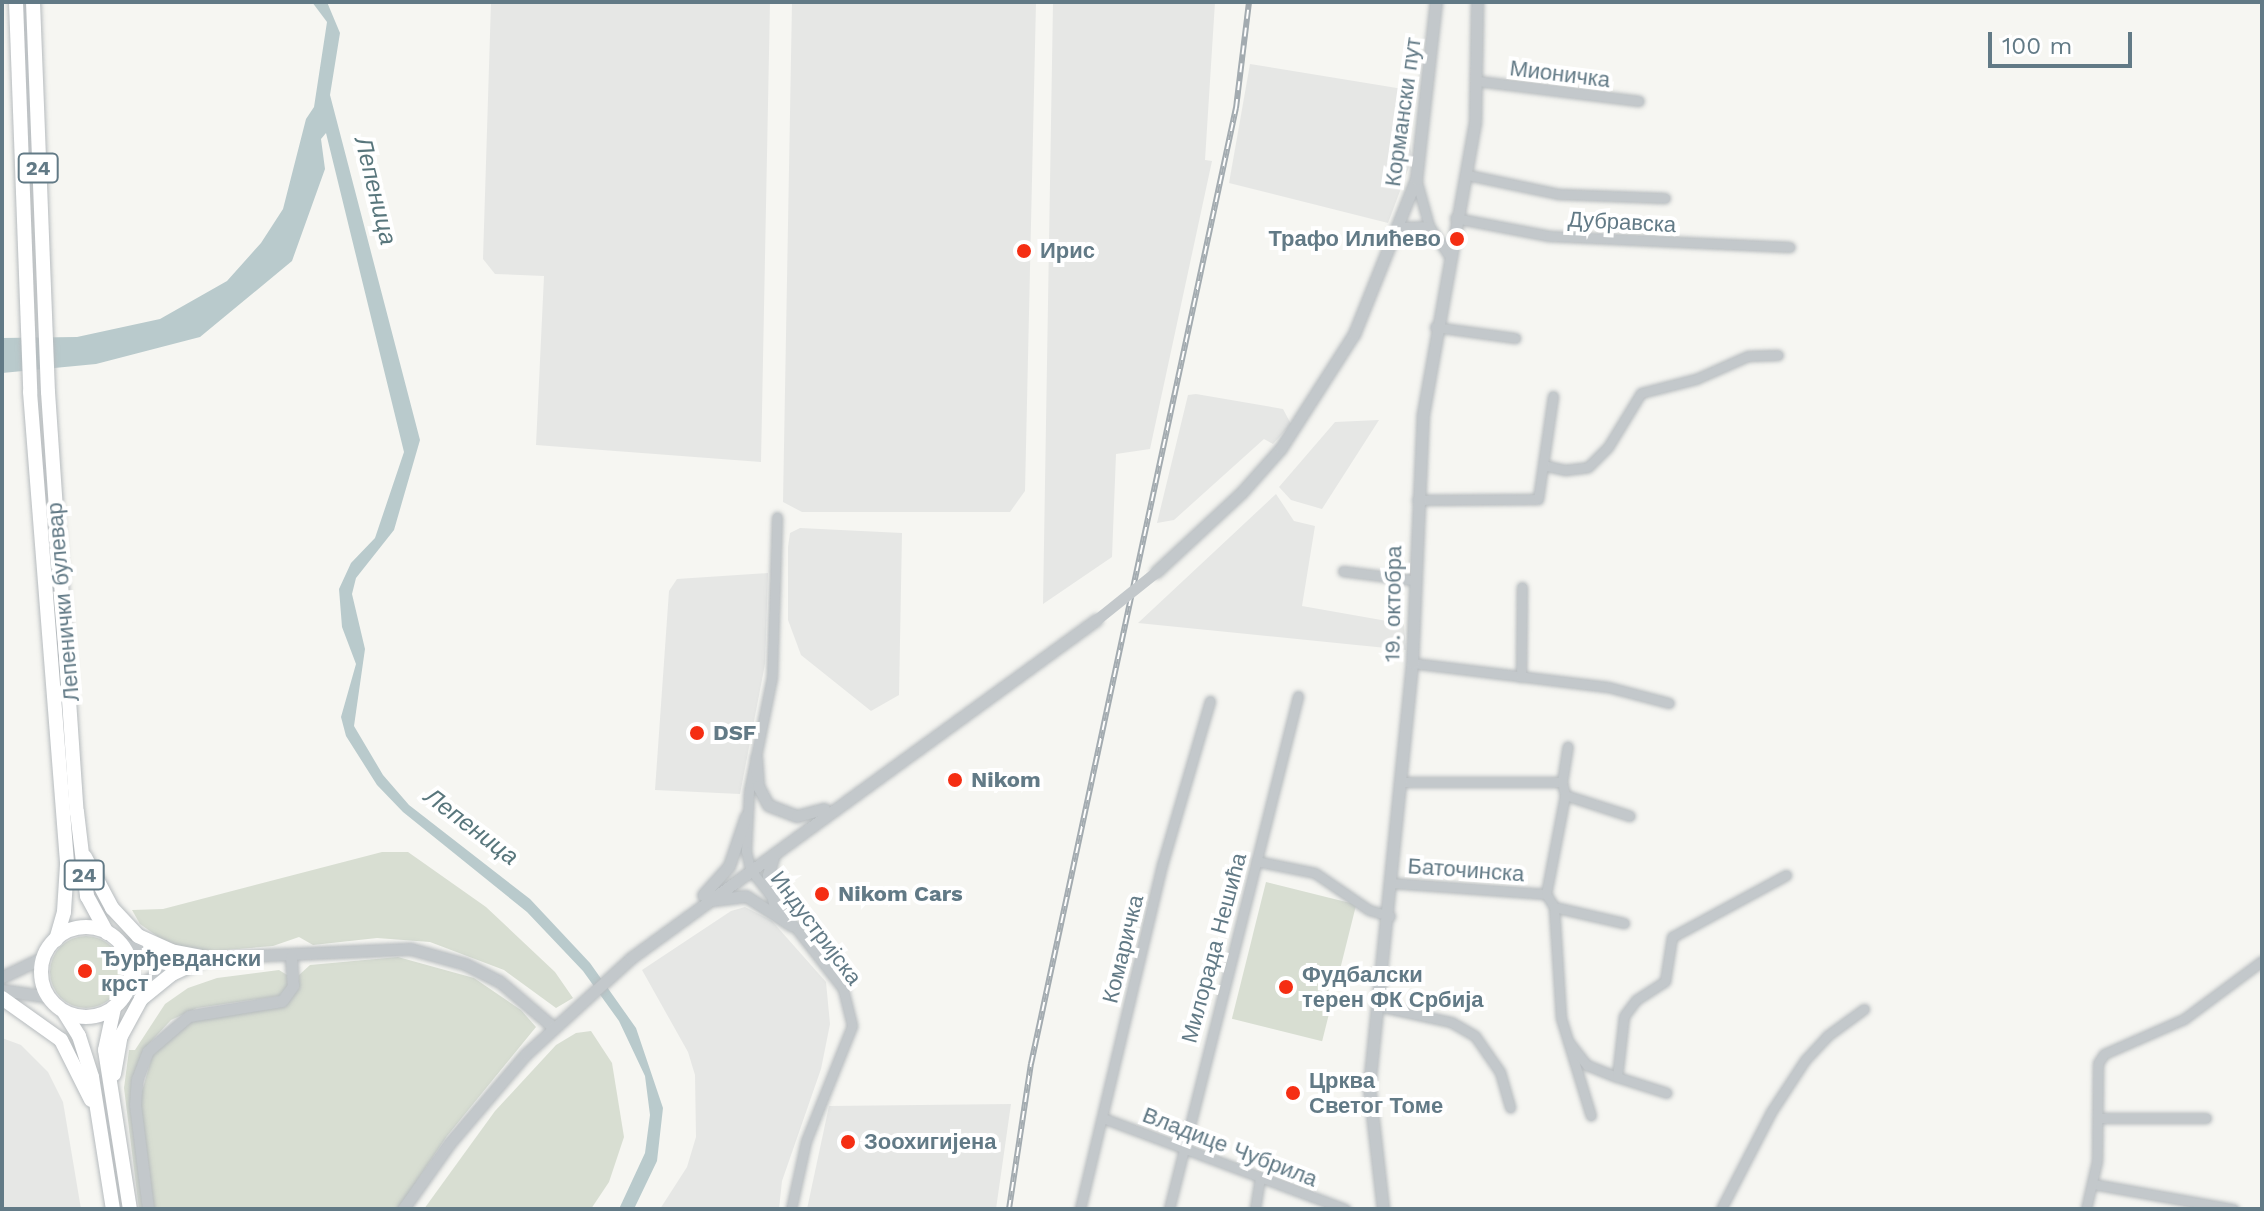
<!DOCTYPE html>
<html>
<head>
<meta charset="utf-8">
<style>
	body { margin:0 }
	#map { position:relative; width:2264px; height:1211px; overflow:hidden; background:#f6f6f2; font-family:"Work Sans",sans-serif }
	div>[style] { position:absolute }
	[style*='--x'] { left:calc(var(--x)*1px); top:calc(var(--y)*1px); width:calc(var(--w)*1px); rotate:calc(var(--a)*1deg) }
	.built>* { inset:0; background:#e6e7e5 }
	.green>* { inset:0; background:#d8ded2; transform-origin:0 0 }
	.round { border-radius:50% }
	.water>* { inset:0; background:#b9cacc }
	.roads { filter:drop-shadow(0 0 2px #b6bbbe) drop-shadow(0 0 2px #b6bbbe) }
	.minor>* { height:9px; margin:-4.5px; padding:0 4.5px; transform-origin:4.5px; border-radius:4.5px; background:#c3c8cb }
	.tertiary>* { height:11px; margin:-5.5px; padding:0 5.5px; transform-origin:5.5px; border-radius:5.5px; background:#c3c8cb }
	.primary>* { height:14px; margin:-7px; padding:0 7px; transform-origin:7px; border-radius:7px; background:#fff }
	.primary>.ring { margin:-7px; padding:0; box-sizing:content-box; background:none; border:14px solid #fff; border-radius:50% }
	.trunk>* { height:14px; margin:-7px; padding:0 7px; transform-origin:7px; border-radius:7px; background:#fff }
	.rail>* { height:6px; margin-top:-3px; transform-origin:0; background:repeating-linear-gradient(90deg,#fff 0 9px,#a3abb0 0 18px); box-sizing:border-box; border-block:2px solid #a3abb0 }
	.tertiary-bridge>* { height:11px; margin:-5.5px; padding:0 5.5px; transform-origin:5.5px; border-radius:5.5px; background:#c3c8cb }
	.dots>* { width:22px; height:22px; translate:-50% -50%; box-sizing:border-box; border:4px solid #fff; border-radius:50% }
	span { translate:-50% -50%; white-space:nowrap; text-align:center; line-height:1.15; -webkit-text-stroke:8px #fff; paint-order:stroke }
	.shield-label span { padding:2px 6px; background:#fff; border:2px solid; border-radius:6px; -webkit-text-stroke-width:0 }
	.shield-label { font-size:20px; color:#627a86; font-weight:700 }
	.street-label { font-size:22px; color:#627a86 }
	.poi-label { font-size:22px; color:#627a86; font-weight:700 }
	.right { translate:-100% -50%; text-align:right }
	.left { translate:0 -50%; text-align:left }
	.water-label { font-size:24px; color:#58767c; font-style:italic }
	.frame { position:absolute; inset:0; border:4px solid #627a86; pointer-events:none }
	.scale { position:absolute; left:1988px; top:32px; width:144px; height:36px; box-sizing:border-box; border:4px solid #627a86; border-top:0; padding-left:10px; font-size:24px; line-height:28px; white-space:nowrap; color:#627a86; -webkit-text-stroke:6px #fff; paint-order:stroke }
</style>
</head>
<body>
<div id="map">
	<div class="built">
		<div style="clip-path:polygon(491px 2px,770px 2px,761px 462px,536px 445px,544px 276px,495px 274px,483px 259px)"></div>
		<div style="clip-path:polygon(792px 2px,1036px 2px,1025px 491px,1010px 512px,802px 512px,783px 502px)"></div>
		<div style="clip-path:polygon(1053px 2px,1215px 2px,1205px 160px,1212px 161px,1150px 449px,1116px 454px,1112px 557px,1043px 604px)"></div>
		<div style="clip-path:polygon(1250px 64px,1403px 89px,1412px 159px,1388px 223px,1229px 183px)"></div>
		<div style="clip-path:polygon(1196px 394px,1283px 409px,1291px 424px,1273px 444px,1264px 439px,1174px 520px,1157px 523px,1188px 395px)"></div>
		<div style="clip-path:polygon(1379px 420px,1322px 509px,1291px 500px,1279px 487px,1335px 422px)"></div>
		<div style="clip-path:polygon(1276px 494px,1294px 521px,1315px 526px,1302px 606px,1404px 624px,1406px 650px,1138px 623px)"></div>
		<div style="clip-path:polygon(800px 528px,902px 533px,899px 695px,871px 711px,801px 655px,788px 620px,788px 547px,790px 533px)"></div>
		<div style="clip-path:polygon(768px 573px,765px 664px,740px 794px,655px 790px,669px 591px,677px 579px)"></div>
		<div style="clip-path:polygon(745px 907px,772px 921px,826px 982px,830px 1024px,821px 1069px,782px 1181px,779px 1209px,660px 1209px,687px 1167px,696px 1137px,695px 1075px,688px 1052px,642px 970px,731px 911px)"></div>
		<div style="clip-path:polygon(2px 1038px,21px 1045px,48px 1072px,63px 1102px,81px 1209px,2px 1209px)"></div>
		<div style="clip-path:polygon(1011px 1104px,996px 1209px,807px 1209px,829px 1106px)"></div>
	</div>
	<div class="green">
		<div style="clip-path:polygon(382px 852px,408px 852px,486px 907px,555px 972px,573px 998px,556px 1008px,504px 970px,430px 942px,377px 938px,313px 945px,299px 937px,273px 946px,202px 952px,167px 943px,140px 924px,132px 910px,163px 909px)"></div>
		<div style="left:1266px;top:882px;width:93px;height:141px;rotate:14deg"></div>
		<div class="round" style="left:50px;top:936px;width:72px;height:72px"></div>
		<div style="clip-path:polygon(398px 957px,474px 978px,521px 1010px,536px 1027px,447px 1136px,398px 1209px,154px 1209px,140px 1098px,153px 1053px,192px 1020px,287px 1003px,297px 990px,299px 975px,310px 965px)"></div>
		<div style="clip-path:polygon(279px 970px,287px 975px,288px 987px,279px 996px,197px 1008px,171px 1020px,144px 1049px,134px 1075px,146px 1209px,139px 1209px,124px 1088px,129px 1050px,135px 1050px,165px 1004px,188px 988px,217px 978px)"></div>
		<div style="clip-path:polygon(591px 1031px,612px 1063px,624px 1137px,609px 1182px,591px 1209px,424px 1209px,495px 1111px,556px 1045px,576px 1033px)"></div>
	</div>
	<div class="water">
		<div style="clip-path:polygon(312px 2px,327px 2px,340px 33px,330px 95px,420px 440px,394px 530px,356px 578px,352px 594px,365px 649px,354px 726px,383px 775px,409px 805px,530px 899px,590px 963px,636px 1028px,663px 1108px,657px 1161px,634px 1209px,619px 1209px,645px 1153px,650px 1115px,645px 1076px,619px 1021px,583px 971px,527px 912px,403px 812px,377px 785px,346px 736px,341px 717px,356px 664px,342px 627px,339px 589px,351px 563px,375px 538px,404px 452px,326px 133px,321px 139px,325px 169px,292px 261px,200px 337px,96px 364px,2px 373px,2px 338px,77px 337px,160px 319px,227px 281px,261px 243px,283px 209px,306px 119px,314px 107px,327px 22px)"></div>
	</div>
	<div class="roads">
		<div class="minor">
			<div style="--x:1478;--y:81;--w:162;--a:7.1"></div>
			<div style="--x:1468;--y:175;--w:92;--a:11.9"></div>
			<div style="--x:1558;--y:194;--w:107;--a:2.1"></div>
			<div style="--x:1416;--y:179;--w:49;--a:74.5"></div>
			<div style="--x:1455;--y:218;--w:96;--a:10.8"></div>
			<div style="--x:1549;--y:236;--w:241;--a:2.6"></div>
			<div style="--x:1401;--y:227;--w:28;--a:-2"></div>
			<div style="--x:1429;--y:226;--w:34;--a:56"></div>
			<div style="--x:1435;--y:327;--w:81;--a:7.8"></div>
			<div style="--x:1543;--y:465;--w:23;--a:13"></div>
			<div style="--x:1565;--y:470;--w:23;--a:-7"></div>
			<div style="--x:1588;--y:467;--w:28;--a:-45"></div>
			<div style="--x:1608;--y:447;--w:63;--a:-58.6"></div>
			<div style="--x:1641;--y:393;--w:57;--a:-14.3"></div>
			<div style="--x:1696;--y:379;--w:57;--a:-23.9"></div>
			<div style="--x:1748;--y:356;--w:30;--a:-2"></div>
			<div style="--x:1417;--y:500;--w:121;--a:-0.5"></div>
			<div style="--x:1538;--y:499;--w:104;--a:-81.7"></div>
			<div style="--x:777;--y:517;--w:160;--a:91.8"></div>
			<div style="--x:772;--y:677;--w:116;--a:101.4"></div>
			<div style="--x:749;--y:791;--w:60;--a:92.9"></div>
			<div style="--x:746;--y:851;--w:18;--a:77"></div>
			<div style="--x:750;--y:869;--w:152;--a:52.2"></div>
			<div style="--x:843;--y:989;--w:38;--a:76"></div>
			<div style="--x:852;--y:1026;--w:124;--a:111.8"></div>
			<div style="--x:806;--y:1141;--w:70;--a:102.4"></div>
			<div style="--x:1343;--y:571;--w:70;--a:7.4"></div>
			<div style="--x:1412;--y:663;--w:197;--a:7"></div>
			<div style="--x:1608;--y:687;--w:63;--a:14.7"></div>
			<div style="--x:1521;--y:677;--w:90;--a:-89.4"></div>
			<div style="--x:1402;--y:782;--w:160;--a:0"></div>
			<div style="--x:1562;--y:782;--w:13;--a:77"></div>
			<div style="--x:1565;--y:795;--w:68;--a:17.9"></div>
			<div style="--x:1562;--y:782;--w:36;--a:-81"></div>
			<div style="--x:1256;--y:861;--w:60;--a:11.5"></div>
			<div style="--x:1315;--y:873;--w:65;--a:34.4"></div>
			<div style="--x:1369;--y:910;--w:22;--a:16"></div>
			<div style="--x:1392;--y:883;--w:154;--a:4.1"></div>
			<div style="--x:1546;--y:894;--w:15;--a:58"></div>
			<div style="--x:1554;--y:907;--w:72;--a:12.9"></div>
			<div style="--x:1546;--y:894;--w:101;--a:-79.1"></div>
			<div style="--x:1554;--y:907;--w:111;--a:86.4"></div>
			<div style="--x:1561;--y:1018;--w:102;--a:73"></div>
			<div style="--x:1378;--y:1006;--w:75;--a:12.4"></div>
			<div style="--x:1451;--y:1022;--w:28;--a:30"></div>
			<div style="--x:1475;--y:1036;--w:44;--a:55.2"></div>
			<div style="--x:1500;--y:1072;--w:37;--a:74"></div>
			<div style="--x:1568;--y:1041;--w:31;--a:52"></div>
			<div style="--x:1587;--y:1065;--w:32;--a:22"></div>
			<div style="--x:1617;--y:1077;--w:61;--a:-83.5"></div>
			<div style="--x:1624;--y:1016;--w:20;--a:-53"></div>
			<div style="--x:1636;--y:1000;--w:35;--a:-33"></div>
			<div style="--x:1665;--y:981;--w:45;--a:-81"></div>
			<div style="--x:1672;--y:937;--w:130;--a:-28.5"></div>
			<div style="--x:1617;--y:1077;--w:52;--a:17.7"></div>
			<div style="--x:1103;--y:1118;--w:259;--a:20.6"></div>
			<div style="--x:2100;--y:1118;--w:106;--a:0"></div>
			<div style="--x:2093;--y:1184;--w:143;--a:10.1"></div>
			<div style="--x:1080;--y:1209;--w:354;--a:-76.6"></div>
			<div style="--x:1162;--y:865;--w:171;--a:-73.7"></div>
			<div style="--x:1169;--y:1209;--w:529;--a:-75.88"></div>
			<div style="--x:1255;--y:1209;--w:31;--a:-81"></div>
			<div style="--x:1721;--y:1209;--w:109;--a:-62.7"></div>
			<div style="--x:1771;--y:1112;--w:62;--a:-56.8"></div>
			<div style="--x:1805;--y:1060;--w:33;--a:-47"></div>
			<div style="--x:1827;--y:1036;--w:46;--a:-36.1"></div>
			<div style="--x:2086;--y:1209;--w:49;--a:-77.1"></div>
			<div style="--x:2097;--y:1161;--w:98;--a:-89.4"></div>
			<div style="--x:2098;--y:1063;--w:11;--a:-56"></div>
			<div style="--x:2104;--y:1054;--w:87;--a:-23.6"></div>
			<div style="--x:2184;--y:1019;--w:97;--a:-36.6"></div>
		</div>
		<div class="tertiary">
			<div style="--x:1156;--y:572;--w:117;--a:-42.9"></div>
			<div style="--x:1242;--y:492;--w:59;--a:-48.4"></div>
			<div style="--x:1281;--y:448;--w:135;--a:-57.4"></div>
			<div style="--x:1354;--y:334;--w:167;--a:-68.2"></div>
			<div style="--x:1416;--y:179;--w:178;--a:-83.6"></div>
			<div style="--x:756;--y:758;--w:28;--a:86"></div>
			<div style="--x:758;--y:786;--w:21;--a:62"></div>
			<div style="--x:768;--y:805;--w:31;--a:21"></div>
			<div style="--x:797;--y:816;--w:28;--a:-15"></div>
			<div style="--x:774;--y:854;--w:22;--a:106"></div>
			<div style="--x:768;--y:875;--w:29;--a:78"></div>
			<div style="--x:703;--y:895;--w:39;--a:-48"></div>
			<div style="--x:729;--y:866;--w:53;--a:-71.2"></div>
			<div style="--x:713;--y:900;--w:33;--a:-7"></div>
			<div style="--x:746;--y:896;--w:54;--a:32.8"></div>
			<div style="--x:116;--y:940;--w:36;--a:24"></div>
			<div style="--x:149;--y:955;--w:35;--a:5"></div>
			<div style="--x:201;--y:958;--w:210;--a:-2.5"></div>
			<div style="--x:411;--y:949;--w:56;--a:15.5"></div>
			<div style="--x:465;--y:964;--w:38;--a:27"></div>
			<div style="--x:499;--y:981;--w:71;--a:40.4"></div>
			<div style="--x:2;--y:977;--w:47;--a:-25.5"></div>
			<div style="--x:2;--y:990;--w:48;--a:8.5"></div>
			<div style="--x:124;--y:996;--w:52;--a:-34"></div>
			<div style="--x:167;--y:967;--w:19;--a:-12"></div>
			<div style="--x:148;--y:1209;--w:105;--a:-97.1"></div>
			<div style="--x:135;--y:1105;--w:26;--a:-86"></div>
			<div style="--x:137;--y:1079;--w:30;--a:-69"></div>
			<div style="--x:148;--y:1051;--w:54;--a:-40.5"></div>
			<div style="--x:189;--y:1016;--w:94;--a:-9.2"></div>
			<div style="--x:282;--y:1001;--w:19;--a:-54"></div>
			<div style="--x:293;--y:986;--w:29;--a:-94"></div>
			<div style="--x:403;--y:1209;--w:80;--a:-54.7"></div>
			<div style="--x:449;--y:1144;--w:118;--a:-49.5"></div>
			<div style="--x:526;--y:1054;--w:142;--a:-42.4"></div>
			<div style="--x:631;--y:958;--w:575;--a:-36.01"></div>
			<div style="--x:1383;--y:1209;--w:123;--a:-96.5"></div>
			<div style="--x:1369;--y:1087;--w:426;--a:-84.2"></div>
			<div style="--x:1412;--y:663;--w:249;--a:-87.5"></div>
			<div style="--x:1423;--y:414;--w:297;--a:-79.9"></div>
			<div style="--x:1475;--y:122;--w:120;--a:-89"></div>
		</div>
		<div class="primary">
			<div class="ring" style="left:41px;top:927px;width:76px;height:76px"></div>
			<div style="--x:2;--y:998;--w:72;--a:35.4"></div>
			<div style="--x:61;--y:1040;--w:67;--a:63.4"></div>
			<div style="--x:114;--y:1008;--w:43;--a:102.1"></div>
			<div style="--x:105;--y:1050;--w:161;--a:81.1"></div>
			<div style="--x:64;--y:1012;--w:28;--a:58"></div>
			<div style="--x:79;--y:1036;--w:43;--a:72.4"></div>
			<div style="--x:92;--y:1077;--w:134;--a:81"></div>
			<div style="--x:114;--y:1074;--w:39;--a:-80"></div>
			<div style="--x:121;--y:1036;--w:42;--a:-61.6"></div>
			<div style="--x:141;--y:999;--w:40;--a:-39"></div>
			<div style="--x:172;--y:974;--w:38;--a:-25"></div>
		</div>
		<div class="trunk">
			<div style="--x:16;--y:2;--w:390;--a:87.9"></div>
			<div style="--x:30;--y:392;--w:474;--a:85.5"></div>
			<div style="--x:67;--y:865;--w:47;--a:93.7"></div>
			<div style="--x:64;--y:912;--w:29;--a:106"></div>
			<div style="--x:33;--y:2;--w:390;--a:87.8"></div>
			<div style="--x:48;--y:392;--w:421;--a:86.1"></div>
			<div style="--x:77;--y:812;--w:85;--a:83.2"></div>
			<div style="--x:87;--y:896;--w:42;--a:61.6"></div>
			<div style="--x:85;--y:857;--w:58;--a:62.1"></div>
			<div style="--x:112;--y:908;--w:38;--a:47"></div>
			<div style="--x:138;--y:936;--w:36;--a:24"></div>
			<div style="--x:171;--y:951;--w:36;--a:11"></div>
		</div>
	</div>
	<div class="rail">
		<div style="--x:1009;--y:1209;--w:147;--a:-81.4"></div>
		<div style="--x:1031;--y:1064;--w:978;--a:-77.9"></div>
		<div style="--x:1236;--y:108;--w:107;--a:-83"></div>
	</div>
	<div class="tertiary-bridge">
		<div style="--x:1096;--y:620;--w:77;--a:-38.7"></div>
	</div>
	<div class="dots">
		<div style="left:1457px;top:239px;background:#f52e13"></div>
		<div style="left:1024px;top:251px;background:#f52e13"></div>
		<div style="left:697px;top:733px;background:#f52e13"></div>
		<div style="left:955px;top:780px;background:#f52e13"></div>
		<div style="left:822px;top:894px;background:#f52e13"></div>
		<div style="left:85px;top:971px;background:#f52e13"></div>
		<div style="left:1286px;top:987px;background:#f52e13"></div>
		<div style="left:1293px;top:1093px;background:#f52e13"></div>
		<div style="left:848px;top:1142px;background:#f52e13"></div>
	</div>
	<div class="shield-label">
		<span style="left:38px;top:168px">24</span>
		<span style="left:84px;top:875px">24</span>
	</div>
	<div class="street-label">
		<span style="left:1560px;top:74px;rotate:7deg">Мионичка</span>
		<span style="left:1403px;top:112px;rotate:-82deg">Кормански пут</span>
		<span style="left:1622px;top:222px;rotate:3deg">Дубравска</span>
		<span style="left:63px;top:602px;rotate:-95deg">Лепенички булевар</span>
		<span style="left:1393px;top:604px;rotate:-89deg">19. октобра</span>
		<span style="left:1466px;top:870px;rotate:4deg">Баточинска</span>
		<span style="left:816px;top:928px;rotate:53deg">Индустријска</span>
		<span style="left:1214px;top:948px;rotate:-75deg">Милорада Нешића</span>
		<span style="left:1123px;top:949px;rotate:-76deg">Комаричка</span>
		<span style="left:1230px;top:1147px;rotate:21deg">Владице Чубрила</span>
	</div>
	<div class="poi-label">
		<span class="right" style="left:1441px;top:239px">Трафо Илићево</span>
		<span class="left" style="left:1040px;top:251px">Ирис</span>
		<span class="left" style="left:713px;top:733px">DSF</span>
		<span class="left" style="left:971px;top:780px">Nikom</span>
		<span class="left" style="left:838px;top:894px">Nikom Cars</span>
		<span class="left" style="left:101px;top:971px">Ђурђевдански<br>крст</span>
		<span class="left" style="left:1302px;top:987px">Фудбалски<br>терен ФК Србија</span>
		<span class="left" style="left:1309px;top:1093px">Црква<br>Светог Томе</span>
		<span class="left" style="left:864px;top:1142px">Зоохигијена</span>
	</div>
	<div class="water-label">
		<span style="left:375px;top:191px;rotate:76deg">Лепеница</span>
		<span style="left:471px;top:827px;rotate:37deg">Лепеница</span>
	</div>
	<div class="frame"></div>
	<div class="scale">100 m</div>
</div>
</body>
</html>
